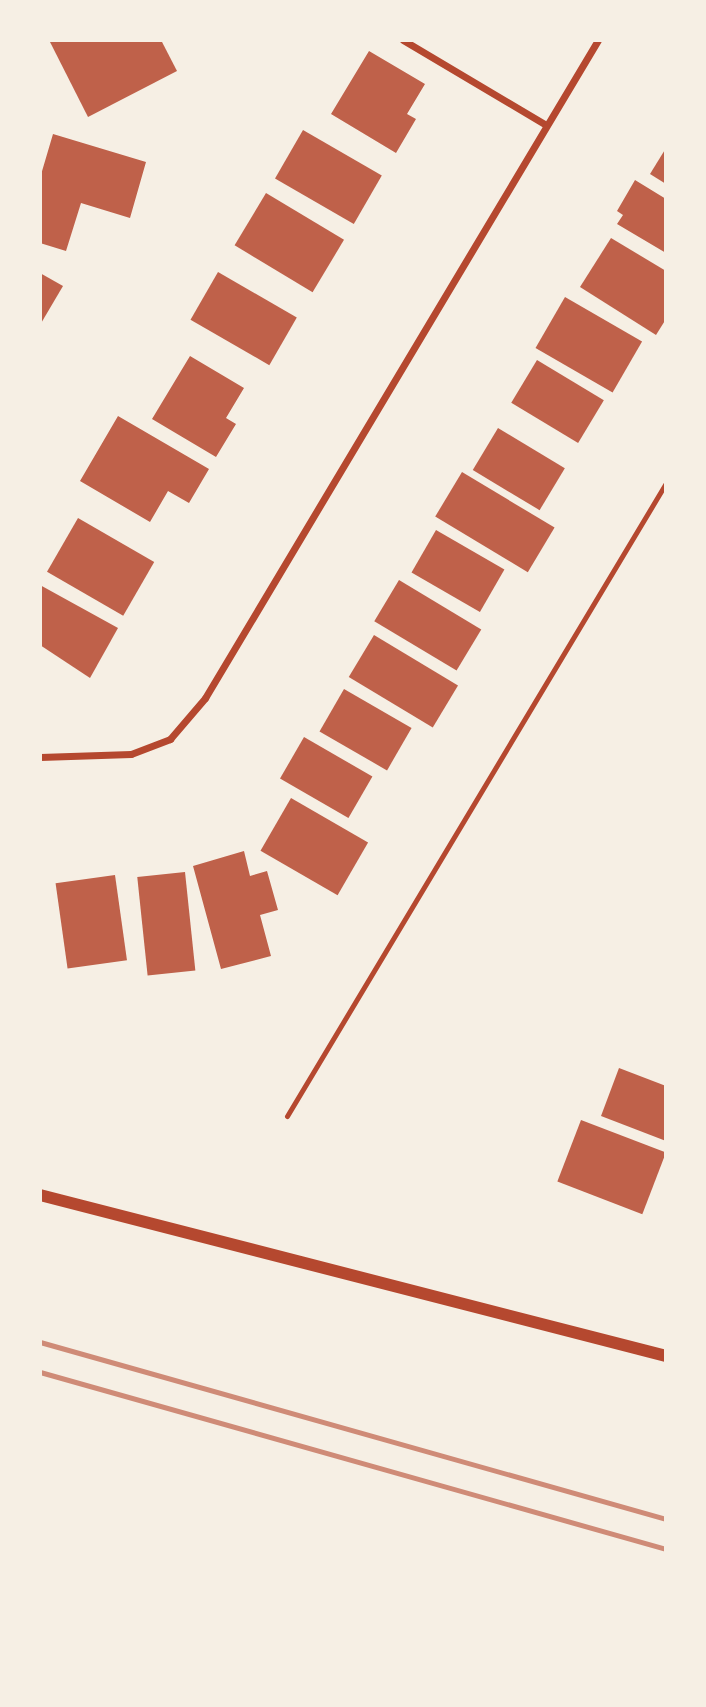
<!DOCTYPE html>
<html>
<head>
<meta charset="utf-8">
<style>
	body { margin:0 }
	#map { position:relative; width:706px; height:1707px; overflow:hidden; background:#f6efe4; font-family:Bitter,serif }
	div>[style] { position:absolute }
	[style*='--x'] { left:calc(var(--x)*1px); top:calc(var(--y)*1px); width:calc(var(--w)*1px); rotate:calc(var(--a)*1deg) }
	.building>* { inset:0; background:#bf614a; transform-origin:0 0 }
	.service>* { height:5px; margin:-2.5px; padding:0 2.5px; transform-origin:2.5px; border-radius:2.5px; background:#b5482f }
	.minor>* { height:7px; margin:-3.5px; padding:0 3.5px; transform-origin:3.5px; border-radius:3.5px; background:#b5482f }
	.tertiary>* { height:12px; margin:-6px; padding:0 6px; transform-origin:6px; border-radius:6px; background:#b5482f }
	.rail>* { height:5px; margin:-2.5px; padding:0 2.5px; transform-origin:2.5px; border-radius:2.5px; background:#cf8b77 }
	span { translate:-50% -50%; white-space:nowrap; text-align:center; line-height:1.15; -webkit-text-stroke:6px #f6efe4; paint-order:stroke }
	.frame { position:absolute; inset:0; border:42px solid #f6efe4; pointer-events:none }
</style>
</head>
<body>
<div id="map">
	<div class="building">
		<div style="clip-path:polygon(49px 40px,161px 40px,177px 71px,88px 117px)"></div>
		<div style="clip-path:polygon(369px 51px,425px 84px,407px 114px,416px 119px,396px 153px,331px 114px)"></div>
		<div style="left:303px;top:130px;width:91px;height:56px;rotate:30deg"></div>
		<div style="clip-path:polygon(53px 134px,146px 162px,130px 218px,81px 203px,66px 251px,40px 243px,40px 178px)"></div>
		<div style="clip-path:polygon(666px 148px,666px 184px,650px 174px)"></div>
		<div style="clip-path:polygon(635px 180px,666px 199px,666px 253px,617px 224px,623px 215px,617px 211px)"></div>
		<div style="left:266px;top:193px;width:91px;height:61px;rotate:31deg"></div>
		<div style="clip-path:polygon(611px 238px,666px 271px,666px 319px,656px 335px,580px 287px)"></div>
		<div style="left:218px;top:272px;width:91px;height:55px;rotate:30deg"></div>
		<div style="clip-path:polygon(40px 273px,63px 286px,40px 325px)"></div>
		<div style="left:565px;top:297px;width:89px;height:59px;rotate:30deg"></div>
		<div style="clip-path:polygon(190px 356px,244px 388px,226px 418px,236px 424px,216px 457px,152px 419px)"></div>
		<div style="left:537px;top:360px;width:78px;height:50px;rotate:31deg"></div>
		<div style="clip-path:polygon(118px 416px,209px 469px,189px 503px,168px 491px,150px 522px,80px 481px)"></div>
		<div style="left:498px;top:428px;width:78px;height:49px;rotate:31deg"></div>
		<div style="left:462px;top:472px;width:108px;height:52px;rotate:31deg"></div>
		<div style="left:78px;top:518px;width:88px;height:62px;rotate:30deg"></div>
		<div style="left:436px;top:530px;width:79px;height:49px;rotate:30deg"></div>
		<div style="left:399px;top:580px;width:96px;height:48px;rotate:31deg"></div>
		<div style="clip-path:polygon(40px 585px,118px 628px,90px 678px,40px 645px)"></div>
		<div style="left:374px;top:635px;width:98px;height:49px;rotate:31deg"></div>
		<div style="left:344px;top:689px;width:78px;height:49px;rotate:30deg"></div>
		<div style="left:304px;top:737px;width:79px;height:48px;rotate:30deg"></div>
		<div style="left:291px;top:798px;width:89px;height:61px;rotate:30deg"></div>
		<div style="clip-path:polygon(244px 851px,250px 876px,267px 871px,278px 910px,260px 915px,271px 956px,221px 969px,193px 866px)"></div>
		<div style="left:185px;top:872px;width:99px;height:48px;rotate:84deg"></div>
		<div style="left:115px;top:875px;width:86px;height:60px;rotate:82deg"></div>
		<div style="clip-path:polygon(619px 1068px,666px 1086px,666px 1141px,601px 1116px)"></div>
		<div style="left:581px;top:1120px;width:91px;height:66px;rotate:21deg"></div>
	</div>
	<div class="service">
		<div style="--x:287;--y:1116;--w:738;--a:-59.09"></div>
	</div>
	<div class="minor">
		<div style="--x:403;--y:40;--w:166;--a:30.7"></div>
		<div style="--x:40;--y:757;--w:91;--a:-1.9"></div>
		<div style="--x:131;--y:754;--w:42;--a:-21"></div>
		<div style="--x:170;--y:739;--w:54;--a:-49.5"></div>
		<div style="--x:205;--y:698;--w:766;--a:-59.15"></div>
	</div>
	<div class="tertiary">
		<div style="--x:40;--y:1195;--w:646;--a:14.42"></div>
	</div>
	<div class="rail">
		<div style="--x:40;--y:1342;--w:651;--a:15.79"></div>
		<div style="--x:40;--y:1372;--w:651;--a:15.79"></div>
	</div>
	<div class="frame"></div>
</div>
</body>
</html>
